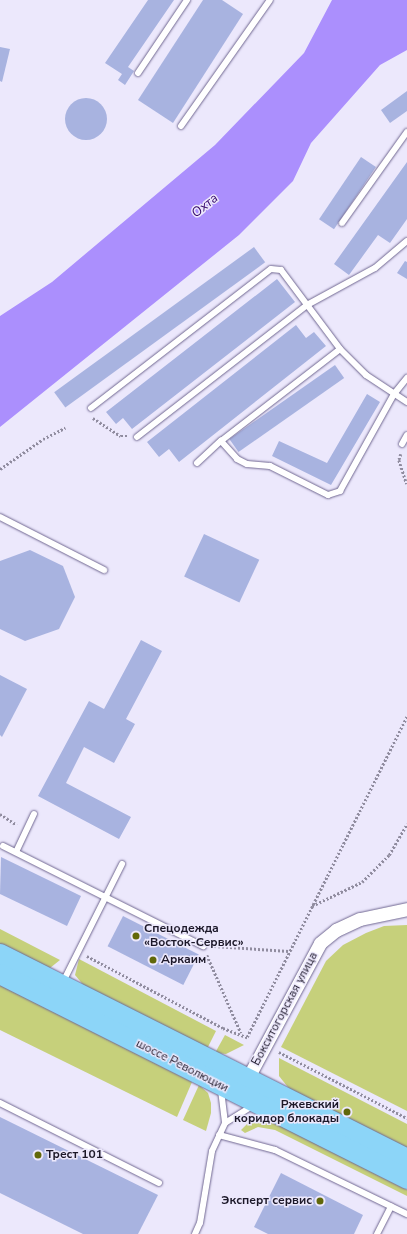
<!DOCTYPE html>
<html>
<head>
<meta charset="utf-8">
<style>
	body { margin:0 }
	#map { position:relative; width:407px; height:1234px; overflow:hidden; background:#ece8fc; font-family:"Nunito Sans",sans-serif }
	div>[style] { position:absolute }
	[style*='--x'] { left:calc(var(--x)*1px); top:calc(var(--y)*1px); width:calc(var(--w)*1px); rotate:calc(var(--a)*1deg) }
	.green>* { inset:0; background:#c6d07b }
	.water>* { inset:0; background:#ab8ffd }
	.building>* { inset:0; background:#a8b3e0; transform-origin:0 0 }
	.round { border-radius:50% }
	.path>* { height:2.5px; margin-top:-1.25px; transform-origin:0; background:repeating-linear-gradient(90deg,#908c9f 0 2px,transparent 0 4px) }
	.roads { filter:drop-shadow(0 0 1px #706791) drop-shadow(0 0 1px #706791) }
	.service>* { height:6px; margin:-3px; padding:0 3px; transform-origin:3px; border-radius:3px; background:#fff }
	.minor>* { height:13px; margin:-6.5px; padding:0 6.5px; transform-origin:6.5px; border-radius:6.5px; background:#fff }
	.primary>* { height:20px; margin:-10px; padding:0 10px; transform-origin:10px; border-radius:10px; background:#8cd5f8 }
	.dots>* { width:11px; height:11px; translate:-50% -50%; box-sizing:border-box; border:2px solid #ece8fc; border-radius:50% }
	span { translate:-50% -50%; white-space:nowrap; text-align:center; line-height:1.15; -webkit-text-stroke:3px #ece8fc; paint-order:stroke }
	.poi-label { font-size:12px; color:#1c1829; font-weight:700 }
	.left { translate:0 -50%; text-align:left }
	.right { translate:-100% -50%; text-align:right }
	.street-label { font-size:12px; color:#1c1829 }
	.water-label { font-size:13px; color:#33056a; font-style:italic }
</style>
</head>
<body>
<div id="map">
	<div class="green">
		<div style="clip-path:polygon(407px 925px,407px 1111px,281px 1047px,326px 961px,343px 945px,366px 933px,384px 926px)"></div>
		<div style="clip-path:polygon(0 929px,60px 960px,50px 968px,0 945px)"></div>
		<div style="clip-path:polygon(79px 959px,216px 1031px,207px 1049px,85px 987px,75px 975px)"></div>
		<div style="clip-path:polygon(0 985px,192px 1082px,177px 1117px,0 1030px)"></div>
		<div style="clip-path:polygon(225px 1035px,244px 1045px,226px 1054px,215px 1053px)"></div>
		<div style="clip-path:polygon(279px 1058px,407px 1124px,407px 1150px,291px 1091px,279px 1076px)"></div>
		<div style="clip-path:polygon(199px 1085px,208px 1093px,211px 1103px,211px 1113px,206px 1131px,183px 1120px)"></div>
		<div style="clip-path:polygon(266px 1121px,283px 1127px,407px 1190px,407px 1196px,275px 1130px,258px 1127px,245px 1133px,241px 1130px,247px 1124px)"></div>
	</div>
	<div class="water">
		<div style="clip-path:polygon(332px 0,407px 0,407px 50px,380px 65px,311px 143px,293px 181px,239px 235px,0 427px,0 316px,52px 282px,215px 145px,304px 53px)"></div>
	</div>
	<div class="building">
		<div style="clip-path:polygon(148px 0,174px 0,128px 67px,134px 71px,125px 85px,118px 80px,122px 74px,105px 63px)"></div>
		<div style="clip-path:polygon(203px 0,222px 0,243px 14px,173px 123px,138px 100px)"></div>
		<div style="clip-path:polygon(0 47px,10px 49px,2px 82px,0 81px)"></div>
		<div style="clip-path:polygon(407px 91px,407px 111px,390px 123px,381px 110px)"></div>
		<div class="round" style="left:65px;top:98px;width:42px;height:42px"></div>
		<div style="left:361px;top:157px;width:18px;height:75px;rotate:34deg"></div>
		<div style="clip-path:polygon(407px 162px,407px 219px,390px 243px,378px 235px,349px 275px,334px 264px)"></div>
		<div style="left:254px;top:247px;width:19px;height:247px;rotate:54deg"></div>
		<div style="clip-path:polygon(405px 261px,407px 262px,407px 279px,397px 273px)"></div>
		<div style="clip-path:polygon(277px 279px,295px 302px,132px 429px,123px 418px,116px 424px,106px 412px)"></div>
		<div style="clip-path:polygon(296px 325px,306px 338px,314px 332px,326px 346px,179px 462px,169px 449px,159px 457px,147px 442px)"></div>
		<div style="left:335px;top:365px;width:16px;height:129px;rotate:55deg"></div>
		<div style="clip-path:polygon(367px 394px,380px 402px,331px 485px,272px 456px,279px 441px,327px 463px)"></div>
		<div style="left:204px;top:534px;width:61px;height:47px;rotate:25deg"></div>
		<div style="clip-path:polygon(30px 550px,63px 566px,75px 597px,59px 629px,25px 641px,0 629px,0 561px)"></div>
		<div style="clip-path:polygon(141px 640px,162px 651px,126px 719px,135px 724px,114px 763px,84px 747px,66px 783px,131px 817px,119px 839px,38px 796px,89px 701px,104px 709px)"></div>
		<div style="clip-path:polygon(0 675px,27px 689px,2px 737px,0 735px)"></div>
		<div style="clip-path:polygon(1px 857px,81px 896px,67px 926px,0 894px)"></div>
		<div style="left:123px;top:916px;width:85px;height:34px;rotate:27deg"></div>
		<div style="clip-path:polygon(0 1117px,158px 1195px,138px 1234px,83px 1234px,0 1193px)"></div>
		<div style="clip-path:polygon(281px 1173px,363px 1215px,354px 1234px,268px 1234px,254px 1227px)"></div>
	</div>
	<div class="path">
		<div style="--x:93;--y:418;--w:33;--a:33"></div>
		<div style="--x:121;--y:436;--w:6;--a:0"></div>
		<div style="--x:401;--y:454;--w:6;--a:108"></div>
		<div style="--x:399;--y:460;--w:25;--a:72"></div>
		<div style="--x:0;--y:469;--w:52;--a:-34.9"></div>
		<div style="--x:43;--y:439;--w:25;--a:-27"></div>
		<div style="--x:0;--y:814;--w:20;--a:33"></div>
		<div style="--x:312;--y:906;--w:55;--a:-25.6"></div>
		<div style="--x:362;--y:882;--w:38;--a:-45"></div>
		<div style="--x:389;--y:855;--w:36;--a:-60"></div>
		<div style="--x:214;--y:946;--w:75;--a:3.8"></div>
		<div style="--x:207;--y:955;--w:85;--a:66.4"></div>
		<div style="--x:87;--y:956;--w:154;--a:27.9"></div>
		<div style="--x:223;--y:1028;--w:26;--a:21"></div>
		<div style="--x:247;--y:1037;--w:359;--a:-63.5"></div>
		<div style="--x:279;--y:1052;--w:144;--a:27.3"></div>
	</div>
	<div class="roads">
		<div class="service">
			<div style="--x:138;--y:73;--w:88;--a:-56.1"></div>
			<div style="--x:181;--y:126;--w:154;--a:-54.8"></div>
			<div style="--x:342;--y:223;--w:112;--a:-54.5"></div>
			<div style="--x:91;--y:408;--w:227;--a:-37.7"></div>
			<div style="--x:271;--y:269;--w:10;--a:6"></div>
			<div style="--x:281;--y:270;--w:99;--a:53.2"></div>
			<div style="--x:340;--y:349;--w:37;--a:45"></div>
			<div style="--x:366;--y:375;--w:49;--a:33.4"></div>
			<div style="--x:137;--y:437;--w:215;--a:-37.8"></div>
			<div style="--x:307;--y:305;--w:77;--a:-28.6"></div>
			<div style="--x:375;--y:268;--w:42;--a:-40.2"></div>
			<div style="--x:221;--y:441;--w:24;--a:48"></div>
			<div style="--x:237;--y:459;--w:11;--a:27"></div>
			<div style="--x:247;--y:464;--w:23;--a:5"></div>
			<div style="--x:270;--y:466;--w:65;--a:26.6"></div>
			<div style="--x:328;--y:495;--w:13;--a:-18"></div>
			<div style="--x:340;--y:491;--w:111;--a:-60.9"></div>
			<div style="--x:394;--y:394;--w:21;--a:-51"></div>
			<div style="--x:402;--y:444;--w:10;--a:-61"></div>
			<div style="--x:197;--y:463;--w:33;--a:-43"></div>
			<div style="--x:221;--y:441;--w:150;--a:-37.7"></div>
			<div style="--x:0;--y:517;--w:117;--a:27"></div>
			<div style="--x:3;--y:846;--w:224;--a:26.6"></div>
			<div style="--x:16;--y:852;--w:42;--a:-64.7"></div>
			<div style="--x:63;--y:982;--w:132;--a:-63.4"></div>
			<div style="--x:221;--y:1090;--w:33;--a:83"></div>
			<div style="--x:225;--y:1123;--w:34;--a:-32"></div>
			<div style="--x:0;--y:1103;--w:178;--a:26.7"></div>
			<div style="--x:219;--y:1135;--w:58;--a:15"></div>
			<div style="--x:275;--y:1150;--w:147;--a:25.9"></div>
			<div style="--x:195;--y:1234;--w:12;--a:-66"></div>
			<div style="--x:200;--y:1223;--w:73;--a:-80.5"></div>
			<div style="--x:212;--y:1151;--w:31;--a:-65"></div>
			<div style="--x:377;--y:1234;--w:31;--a:-63"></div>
		</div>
		<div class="minor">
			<div style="--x:244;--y:1085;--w:161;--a:-61.8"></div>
			<div style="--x:320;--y:943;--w:21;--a:-39"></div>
			<div style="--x:336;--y:930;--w:26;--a:-25"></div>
			<div style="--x:360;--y:919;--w:48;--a:-12"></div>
		</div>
		<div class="primary">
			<div style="--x:0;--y:954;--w:456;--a:26.7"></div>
			<div style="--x:0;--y:974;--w:456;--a:26.7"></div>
		</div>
	</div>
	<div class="dots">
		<div style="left:136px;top:936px;background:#616809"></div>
		<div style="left:153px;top:960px;background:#616809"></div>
		<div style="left:347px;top:1112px;background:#616809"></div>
		<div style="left:38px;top:1155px;background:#616809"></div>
		<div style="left:320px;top:1201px;background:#616809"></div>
	</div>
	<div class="poi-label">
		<span class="left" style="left:144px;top:936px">Спецодежда<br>«Восток-Сервис»</span>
		<span class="left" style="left:161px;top:960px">Аркаим</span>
		<span class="right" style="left:339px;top:1112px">Ржевский<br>коридор блокады</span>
		<span class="left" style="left:46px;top:1155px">Трест 101</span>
		<span class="right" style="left:312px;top:1201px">Эксперт сервис</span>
	</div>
	<div class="street-label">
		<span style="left:285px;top:1009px;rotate:-62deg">Бокситогорская улица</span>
		<span style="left:182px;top:1066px;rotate:27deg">шоссе Революции</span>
	</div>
	<div class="water-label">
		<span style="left:205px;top:206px;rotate:-39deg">Охта</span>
	</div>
</div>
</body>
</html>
